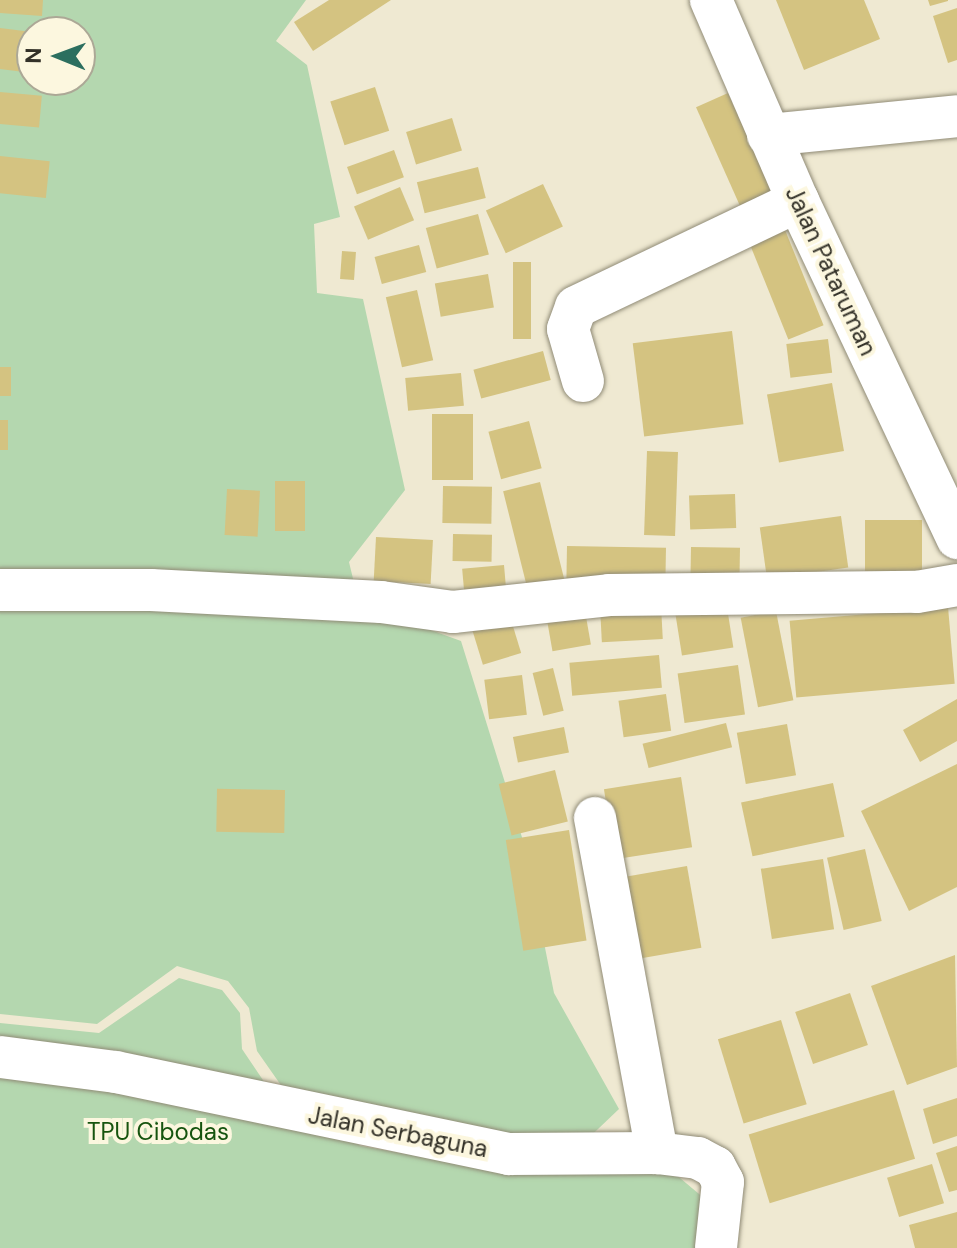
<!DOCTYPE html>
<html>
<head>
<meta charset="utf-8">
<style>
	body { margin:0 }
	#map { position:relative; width:957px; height:1248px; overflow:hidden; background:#efe9d2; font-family:"DM Sans",sans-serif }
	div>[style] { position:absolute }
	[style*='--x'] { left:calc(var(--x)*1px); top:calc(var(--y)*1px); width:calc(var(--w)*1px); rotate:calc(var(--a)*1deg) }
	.green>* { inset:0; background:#b4d7af }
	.building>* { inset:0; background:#d4c381; transform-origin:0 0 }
	.roads { filter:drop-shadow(0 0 2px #908b76) drop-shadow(0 0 2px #908b76) }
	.minor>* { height:42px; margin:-21px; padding:0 21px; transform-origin:21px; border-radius:21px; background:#fff }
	span { translate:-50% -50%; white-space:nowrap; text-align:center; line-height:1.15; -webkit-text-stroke:8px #fcf7df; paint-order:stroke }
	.street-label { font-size:24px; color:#333128 }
	.park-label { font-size:24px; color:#16540f }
	.north { position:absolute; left:16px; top:16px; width:80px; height:80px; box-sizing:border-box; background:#fcf7df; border:2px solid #aca896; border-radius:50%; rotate:271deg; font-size:22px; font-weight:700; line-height:32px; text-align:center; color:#333128 }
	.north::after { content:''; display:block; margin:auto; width:28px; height:36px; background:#2c6f5f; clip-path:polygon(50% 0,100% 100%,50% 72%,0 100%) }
</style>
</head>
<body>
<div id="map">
	<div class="green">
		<div style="clip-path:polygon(evenodd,0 0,306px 0,276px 41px,307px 65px,340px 217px,314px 224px,317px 293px,363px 299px,405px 490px,349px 562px,361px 612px,381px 612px,461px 641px,525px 847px,554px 993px,619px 1109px,577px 1149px,285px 1091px,257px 1051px,249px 1008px,228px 981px,177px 966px,97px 1024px,0 1014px,0 0,32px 32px,80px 32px,80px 80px,32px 80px,32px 32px)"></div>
		<div style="clip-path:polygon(179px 978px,222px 990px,240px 1013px,242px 1049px,275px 1098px,361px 1146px,474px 1166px,637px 1142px,711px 1204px,712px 1248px,0 1248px,0 1023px,99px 1033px)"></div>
	</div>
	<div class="building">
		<div style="clip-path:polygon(0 0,43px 0,42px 16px,0 13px)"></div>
		<div style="clip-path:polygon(329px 0,391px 0,313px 51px,294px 22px)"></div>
		<div style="clip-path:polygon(776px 0,864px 0,880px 39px,804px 70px)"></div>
		<div style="clip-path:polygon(928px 0,948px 0,948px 1px,930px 6px)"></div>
		<div style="clip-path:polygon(957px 8px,957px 60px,948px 63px,933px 16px)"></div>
		<div style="clip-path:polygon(0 28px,32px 32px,32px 73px,0 69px)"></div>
		<div style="left:375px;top:87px;width:46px;height:47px;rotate:72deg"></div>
		<div style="left:0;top:92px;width:42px;height:32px;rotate:5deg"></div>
		<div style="left:728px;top:93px;width:120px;height:35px;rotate:66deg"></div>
		<div style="left:452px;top:118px;width:34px;height:48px;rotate:73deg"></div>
		<div style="left:394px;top:150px;width:29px;height:50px;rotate:70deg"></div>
		<div style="left:0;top:156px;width:50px;height:37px;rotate:6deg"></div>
		<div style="left:478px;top:167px;width:32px;height:63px;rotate:76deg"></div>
		<div style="left:543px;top:184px;width:47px;height:63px;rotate:65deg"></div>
		<div style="left:400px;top:187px;width:36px;height:50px;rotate:67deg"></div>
		<div style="left:478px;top:214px;width:42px;height:54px;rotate:75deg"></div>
		<div style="left:779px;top:215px;width:119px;height:38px;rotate:68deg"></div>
		<div style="left:419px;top:245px;width:28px;height:46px;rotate:75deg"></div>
		<div style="left:342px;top:251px;width:14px;height:28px;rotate:4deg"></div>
		<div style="left:531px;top:262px;width:77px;height:18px;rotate:90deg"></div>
		<div style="left:488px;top:274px;width:34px;height:54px;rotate:80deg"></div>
		<div style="left:417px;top:290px;width:72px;height:32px;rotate:77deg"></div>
		<div style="left:732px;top:331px;width:94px;height:100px;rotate:83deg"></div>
		<div style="left:828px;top:339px;width:34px;height:42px;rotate:83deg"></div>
		<div style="left:543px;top:351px;width:30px;height:72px;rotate:75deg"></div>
		<div style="left:0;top:367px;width:11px;height:29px"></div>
		<div style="left:461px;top:373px;width:33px;height:56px;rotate:85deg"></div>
		<div style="left:832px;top:383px;width:69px;height:66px;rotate:80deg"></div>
		<div style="left:432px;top:414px;width:41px;height:66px"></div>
		<div style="left:0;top:420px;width:8px;height:30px"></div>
		<div style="left:529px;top:421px;width:49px;height:42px;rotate:75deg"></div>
		<div style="left:647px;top:451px;width:31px;height:84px;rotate:2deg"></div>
		<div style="left:305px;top:481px;width:50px;height:30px;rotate:90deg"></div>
		<div style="left:540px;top:482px;width:101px;height:38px;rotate:76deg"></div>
		<div style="left:443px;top:486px;width:49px;height:37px;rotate:1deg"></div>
		<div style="left:227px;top:489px;width:33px;height:46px;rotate:3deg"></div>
		<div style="left:735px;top:494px;width:34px;height:46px;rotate:88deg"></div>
		<div style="left:841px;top:516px;width:52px;height:82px;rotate:82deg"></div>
		<div style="left:922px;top:520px;width:52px;height:57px;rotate:90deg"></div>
		<div style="left:453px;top:534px;width:39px;height:27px;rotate:1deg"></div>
		<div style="left:376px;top:537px;width:57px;height:44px;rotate:3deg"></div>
		<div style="left:567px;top:546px;width:99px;height:41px;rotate:1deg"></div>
		<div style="left:691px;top:547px;width:49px;height:33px;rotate:1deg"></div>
		<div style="left:504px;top:565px;width:25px;height:42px;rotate:85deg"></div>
		<div style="left:726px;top:601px;width:47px;height:52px;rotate:81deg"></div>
		<div style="left:661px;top:605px;width:34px;height:61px;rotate:87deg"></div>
		<div style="left:948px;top:607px;width:77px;height:159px;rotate:85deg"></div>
		<div style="left:508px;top:610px;width:45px;height:40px;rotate:73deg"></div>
		<div style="left:585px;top:611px;width:34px;height:39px;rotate:80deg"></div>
		<div style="left:776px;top:611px;width:91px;height:36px;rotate:79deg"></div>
		<div style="left:659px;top:655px;width:33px;height:90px;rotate:85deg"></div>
		<div style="left:738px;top:665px;width:50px;height:61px;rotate:82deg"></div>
		<div style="left:553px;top:668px;width:44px;height:21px;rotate:76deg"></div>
		<div style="left:522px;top:675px;width:40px;height:38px;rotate:83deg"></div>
		<div style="left:666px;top:694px;width:37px;height:48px;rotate:82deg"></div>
		<div style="clip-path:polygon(957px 699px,957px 741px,920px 762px,903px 730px)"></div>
		<div style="left:726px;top:723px;width:25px;height:86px;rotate:76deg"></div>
		<div style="left:787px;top:724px;width:52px;height:51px;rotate:80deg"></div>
		<div style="left:564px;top:727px;width:26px;height:52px;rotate:79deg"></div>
		<div style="clip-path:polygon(957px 764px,957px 887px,909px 911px,861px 811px)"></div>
		<div style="left:555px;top:770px;width:53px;height:58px;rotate:76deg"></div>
		<div style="left:681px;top:777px;width:71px;height:78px;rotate:81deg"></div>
		<div style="left:833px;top:783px;width:55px;height:94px;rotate:78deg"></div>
		<div style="left:285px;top:790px;width:43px;height:68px;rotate:91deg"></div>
		<div style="left:569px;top:830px;width:112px;height:64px;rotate:81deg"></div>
		<div style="left:865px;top:849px;width:74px;height:39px;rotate:77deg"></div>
		<div style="left:823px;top:859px;width:71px;height:63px;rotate:81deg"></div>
		<div style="left:687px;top:866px;width:83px;height:74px;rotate:80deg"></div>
		<div style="clip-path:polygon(955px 955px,957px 1067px,907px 1085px,871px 986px)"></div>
		<div style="left:850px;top:993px;width:55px;height:58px;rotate:71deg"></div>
		<div style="left:781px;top:1020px;width:88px;height:66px;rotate:73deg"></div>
		<div style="left:894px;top:1090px;width:72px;height:152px;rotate:73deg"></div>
		<div style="clip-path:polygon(957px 1098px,957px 1136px,933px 1144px,923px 1109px)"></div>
		<div style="clip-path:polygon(957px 1146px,957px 1190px,949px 1192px,936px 1153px)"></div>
		<div style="left:932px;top:1164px;width:41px;height:47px;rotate:73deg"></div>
		<div style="clip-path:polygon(957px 1212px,957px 1248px,915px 1248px,909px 1225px)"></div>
	</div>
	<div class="roads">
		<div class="minor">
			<div style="--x:711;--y:0;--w:219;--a:66.6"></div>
			<div style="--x:798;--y:201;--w:373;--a:64.7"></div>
			<div style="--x:768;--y:135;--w:190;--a:-5.7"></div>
			<div style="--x:583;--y:381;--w:54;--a:-106.1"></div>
			<div style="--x:568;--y:329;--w:23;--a:-70"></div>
			<div style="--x:576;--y:307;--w:246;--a:-25.5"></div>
			<div style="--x:0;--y:590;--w:151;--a:0"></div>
			<div style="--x:151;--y:590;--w:230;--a:3"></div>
			<div style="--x:381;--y:602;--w:73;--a:7.9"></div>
			<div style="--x:453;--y:612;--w:157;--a:-6.2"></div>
			<div style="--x:609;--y:595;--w:308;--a:-0.6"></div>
			<div style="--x:917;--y:592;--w:41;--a:-9.9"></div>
			<div style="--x:595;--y:818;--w:341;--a:79.5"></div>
			<div style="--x:0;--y:1057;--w:117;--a:7.4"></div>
			<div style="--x:116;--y:1072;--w:401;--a:11.8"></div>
			<div style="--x:509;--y:1154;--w:148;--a:-0.4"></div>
			<div style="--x:657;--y:1153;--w:41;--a:7"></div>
			<div style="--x:698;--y:1158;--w:19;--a:28"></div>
			<div style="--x:715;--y:1167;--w:17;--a:62"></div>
			<div style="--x:723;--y:1182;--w:66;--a:96.1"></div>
		</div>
	</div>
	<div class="street-label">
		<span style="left:831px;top:271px;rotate:65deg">Jalan Pataruman</span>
		<span style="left:398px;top:1132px;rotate:11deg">Jalan Serbaguna</span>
	</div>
	<div class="park-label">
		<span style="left:158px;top:1132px">TPU Cibodas</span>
	</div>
	<div class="north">N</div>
</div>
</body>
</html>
